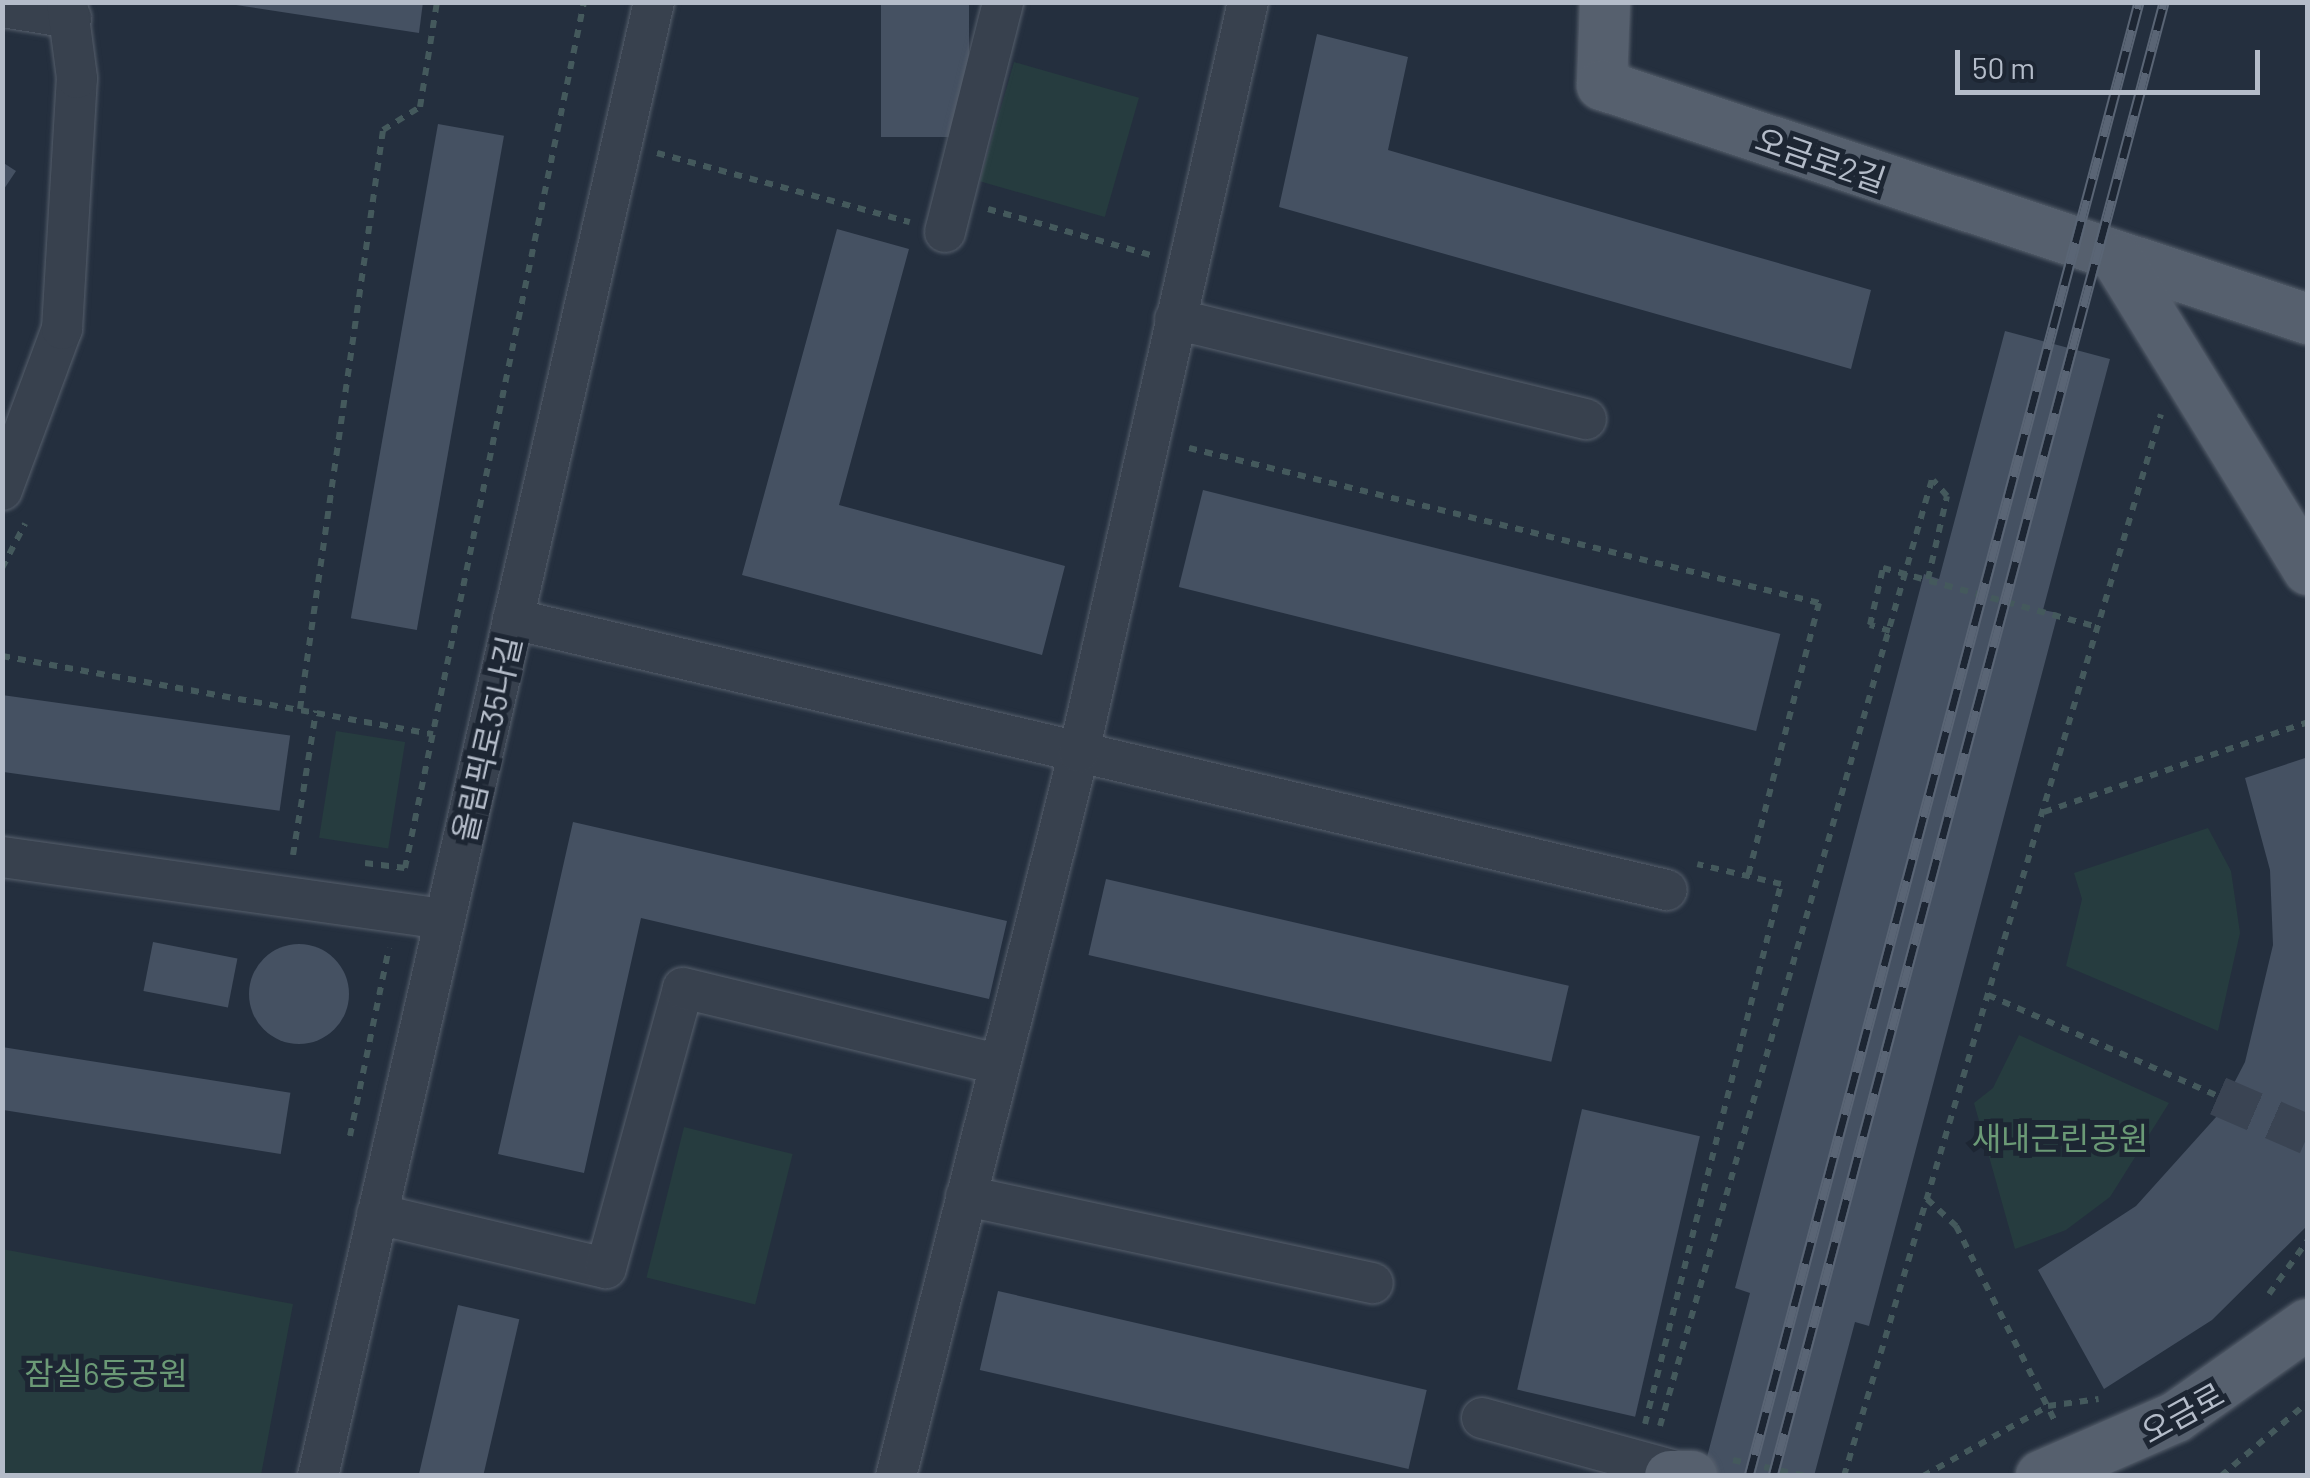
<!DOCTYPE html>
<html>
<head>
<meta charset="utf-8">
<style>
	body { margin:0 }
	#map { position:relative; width:2310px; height:1478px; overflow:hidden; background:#242f3e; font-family:Barlow,"Noto Sans KR",sans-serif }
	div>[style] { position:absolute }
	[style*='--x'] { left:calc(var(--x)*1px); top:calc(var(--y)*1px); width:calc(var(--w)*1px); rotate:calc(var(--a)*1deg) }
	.green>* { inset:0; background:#263c3f; transform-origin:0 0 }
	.building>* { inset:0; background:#455162; transform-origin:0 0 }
	.round { border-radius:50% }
	.minor-tunnel>* { height:40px; margin-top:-20px; transform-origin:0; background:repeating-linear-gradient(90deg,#3a4453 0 40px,transparent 0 60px) }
	.path>* { height:6px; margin-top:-3px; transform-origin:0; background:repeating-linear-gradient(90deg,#44595c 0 8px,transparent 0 16px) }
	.roads { filter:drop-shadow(0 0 2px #565f6c) drop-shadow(0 0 2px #565f6c) }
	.minor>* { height:40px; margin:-20px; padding:0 20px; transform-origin:20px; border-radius:20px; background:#38414e }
	.major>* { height:50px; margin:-25px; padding:0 25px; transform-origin:25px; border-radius:25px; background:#56606e }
	.rail>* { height:11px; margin-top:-5.5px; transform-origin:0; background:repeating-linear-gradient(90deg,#1d2633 0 22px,#5a6575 0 44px); box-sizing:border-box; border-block:2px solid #5a6575 }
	span { translate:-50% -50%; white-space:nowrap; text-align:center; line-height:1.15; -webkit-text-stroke:10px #1d2633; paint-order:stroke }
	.street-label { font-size:32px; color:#b4bcc9 }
	.park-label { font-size:32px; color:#6b9a76 }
	.frame { position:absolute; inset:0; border:5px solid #b4bcc9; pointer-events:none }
	.scale { position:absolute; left:1955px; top:50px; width:305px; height:45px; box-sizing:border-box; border:5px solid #b4bcc9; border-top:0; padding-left:12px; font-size:30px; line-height:35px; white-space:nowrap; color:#b4bcc9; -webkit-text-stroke:8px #1d2633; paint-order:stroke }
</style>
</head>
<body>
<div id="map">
	<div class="green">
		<div style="left:1014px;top:62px;width:130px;height:124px;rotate:16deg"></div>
		<div style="left:336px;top:731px;width:70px;height:108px;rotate:9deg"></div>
		<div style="clip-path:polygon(2208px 828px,2231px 871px,2240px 933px,2218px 1031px,2066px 966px,2082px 899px,2074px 873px)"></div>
		<div style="clip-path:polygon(2019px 1035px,2169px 1103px,2110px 1197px,2066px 1230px,2015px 1249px,1974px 1103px,1993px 1088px)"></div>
		<div style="left:684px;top:1127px;width:112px;height:155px;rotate:14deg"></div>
		<div style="clip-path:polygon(2px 1249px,293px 1304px,261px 1475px,3px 1475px)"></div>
	</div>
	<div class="building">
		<div style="clip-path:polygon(216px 2px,423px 2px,419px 33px)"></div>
		<div style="left:881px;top:2px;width:88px;height:135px"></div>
		<div style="clip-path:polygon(1317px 34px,1408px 57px,1388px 150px,1871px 290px,1851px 369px,1279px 207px)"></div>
		<div style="left:438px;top:124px;width:67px;height:502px;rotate:10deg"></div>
		<div style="clip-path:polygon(2px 162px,16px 171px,2px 192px)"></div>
		<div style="clip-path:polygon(837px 229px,909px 249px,839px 505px,1065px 566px,1042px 655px,742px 575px)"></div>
		<div style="clip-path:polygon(2005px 331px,2110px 359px,2043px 610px,2058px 613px,1869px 1326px,1855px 1322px,1814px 1476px,1702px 1476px,1750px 1293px,1735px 1288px,1924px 574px,1939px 579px)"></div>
		<div style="left:1203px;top:490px;width:595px;height:100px;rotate:14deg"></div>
		<div style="left:2px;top:695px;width:291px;height:76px;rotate:8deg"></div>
		<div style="clip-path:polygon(2308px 757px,2308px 1225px,2212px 1320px,2104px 1389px,2038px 1270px,2136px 1206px,2217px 1116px,2245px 1062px,2273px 945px,2270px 870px,2245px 778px)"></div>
		<div style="clip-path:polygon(573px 822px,1007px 921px,989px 999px,641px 918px,584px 1173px,498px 1154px)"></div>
		<div style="left:1106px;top:879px;width:475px;height:78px;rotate:13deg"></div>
		<div style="left:153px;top:942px;width:86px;height:50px;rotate:11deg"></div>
		<div class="round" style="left:249px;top:944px;width:100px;height:100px"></div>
		<div style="left:2px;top:1047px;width:292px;height:62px;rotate:9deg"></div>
		<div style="left:1582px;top:1109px;width:121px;height:288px;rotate:13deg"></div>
		<div style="left:998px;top:1291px;width:440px;height:81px;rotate:13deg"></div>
		<div style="left:458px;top:1305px;width:63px;height:176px;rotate:13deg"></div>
	</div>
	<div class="minor-tunnel">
		<div style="--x:2218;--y:1096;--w:98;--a:23.4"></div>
	</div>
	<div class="path">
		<div style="--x:657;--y:153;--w:262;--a:15.3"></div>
		<div style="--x:988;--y:209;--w:173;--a:15.8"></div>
		<div style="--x:1189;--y:448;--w:649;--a:13.82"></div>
		<div style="--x:1819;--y:603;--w:282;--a:104.6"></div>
		<div style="--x:2;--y:568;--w:50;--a:-62.4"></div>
		<div style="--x:1928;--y:579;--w:85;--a:-77.1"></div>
		<div style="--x:1947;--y:496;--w:21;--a:-131"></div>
		<div style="--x:1890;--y:631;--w:21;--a:-163"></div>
		<div style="--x:1870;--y:625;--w:58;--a:-77.2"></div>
		<div style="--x:1883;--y:568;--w:222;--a:15.4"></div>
		<div style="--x:2;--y:656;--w:438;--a:10.3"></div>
		<div style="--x:300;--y:709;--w:585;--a:-81.84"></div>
		<div style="--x:383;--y:130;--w:44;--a:-31.9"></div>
		<div style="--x:420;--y:107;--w:106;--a:-80.8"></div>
		<div style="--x:2044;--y:812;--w:279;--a:-18.8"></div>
		<div style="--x:293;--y:855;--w:146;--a:-80.9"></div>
		<div style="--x:365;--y:863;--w:40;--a:7.1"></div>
		<div style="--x:405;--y:868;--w:884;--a:-78.32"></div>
		<div style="--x:1988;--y:995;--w:251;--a:23.7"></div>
		<div style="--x:350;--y:1136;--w:192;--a:-78.3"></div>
		<div style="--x:1927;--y:1199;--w:40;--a:43"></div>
		<div style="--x:1956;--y:1226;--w:219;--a:63.1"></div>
		<div style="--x:2269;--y:1294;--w:67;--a:-54.2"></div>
		<div style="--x:1645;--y:1424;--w:557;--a:-75.86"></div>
		<div style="--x:1781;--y:884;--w:86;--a:-166.6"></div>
		<div style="--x:1660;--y:1426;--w:985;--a:-73.97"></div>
		<div style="--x:1733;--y:1460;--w:74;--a:12.5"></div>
		<div style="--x:1844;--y:1476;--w:1108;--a:-73.38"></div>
		<div style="--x:1923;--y:1476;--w:143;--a:-29.2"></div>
		<div style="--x:2048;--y:1406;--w:51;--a:-7.8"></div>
		<div style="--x:2221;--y:1476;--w:114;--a:-40.4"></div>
	</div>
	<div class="roads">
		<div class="minor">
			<div style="--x:2;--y:7;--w:70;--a:9.1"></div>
			<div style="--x:945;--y:232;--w:237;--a:-75.8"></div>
			<div style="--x:1175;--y:319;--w:423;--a:13.7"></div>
			<div style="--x:2;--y:490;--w:172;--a:-69.6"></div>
			<div style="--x:62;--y:329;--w:251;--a:-86.6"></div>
			<div style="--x:77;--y:78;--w:77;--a:-97.5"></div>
			<div style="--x:513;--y:619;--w:1185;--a:13.22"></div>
			<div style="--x:2;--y:857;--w:447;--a:8"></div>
			<div style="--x:966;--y:1196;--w:416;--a:12.1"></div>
			<div style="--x:377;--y:1214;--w:235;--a:13.3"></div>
			<div style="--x:606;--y:1268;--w:290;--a:-74.6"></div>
			<div style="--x:683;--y:988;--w:322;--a:13.6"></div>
			<div style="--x:1482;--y:1418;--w:197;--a:15.3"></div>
			<div style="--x:318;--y:1476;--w:1512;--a:-77.16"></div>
			<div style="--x:896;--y:1476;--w:747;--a:-75.81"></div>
			<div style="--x:1079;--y:752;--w:769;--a:-77.3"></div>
		</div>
		<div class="major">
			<div style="--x:1605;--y:2;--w:83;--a:92.1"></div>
			<div style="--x:1602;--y:85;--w:744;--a:18.34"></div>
			<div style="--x:2117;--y:259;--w:365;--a:58.4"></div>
			<div style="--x:1670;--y:1476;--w:22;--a:0"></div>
			<div style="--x:2041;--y:1476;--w:147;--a:-23.6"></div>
			<div style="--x:2176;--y:1417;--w:161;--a:-35.2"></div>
		</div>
	</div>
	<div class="rail">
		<div style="--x:1749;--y:1476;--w:1525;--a:-75.18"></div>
		<div style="--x:1773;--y:1476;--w:1525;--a:-75.14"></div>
	</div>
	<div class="street-label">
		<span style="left:1821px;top:159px;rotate:19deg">오금로2길</span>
		<span style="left:486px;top:739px;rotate:-77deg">올림픽로35나길</span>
		<span style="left:2182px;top:1412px;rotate:-29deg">오금로</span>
	</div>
	<div class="park-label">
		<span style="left:2060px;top:1137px">새내근린공원</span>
		<span style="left:106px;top:1372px">잠실6동공원</span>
	</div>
	<div class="frame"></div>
	<div class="scale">50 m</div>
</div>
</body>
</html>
